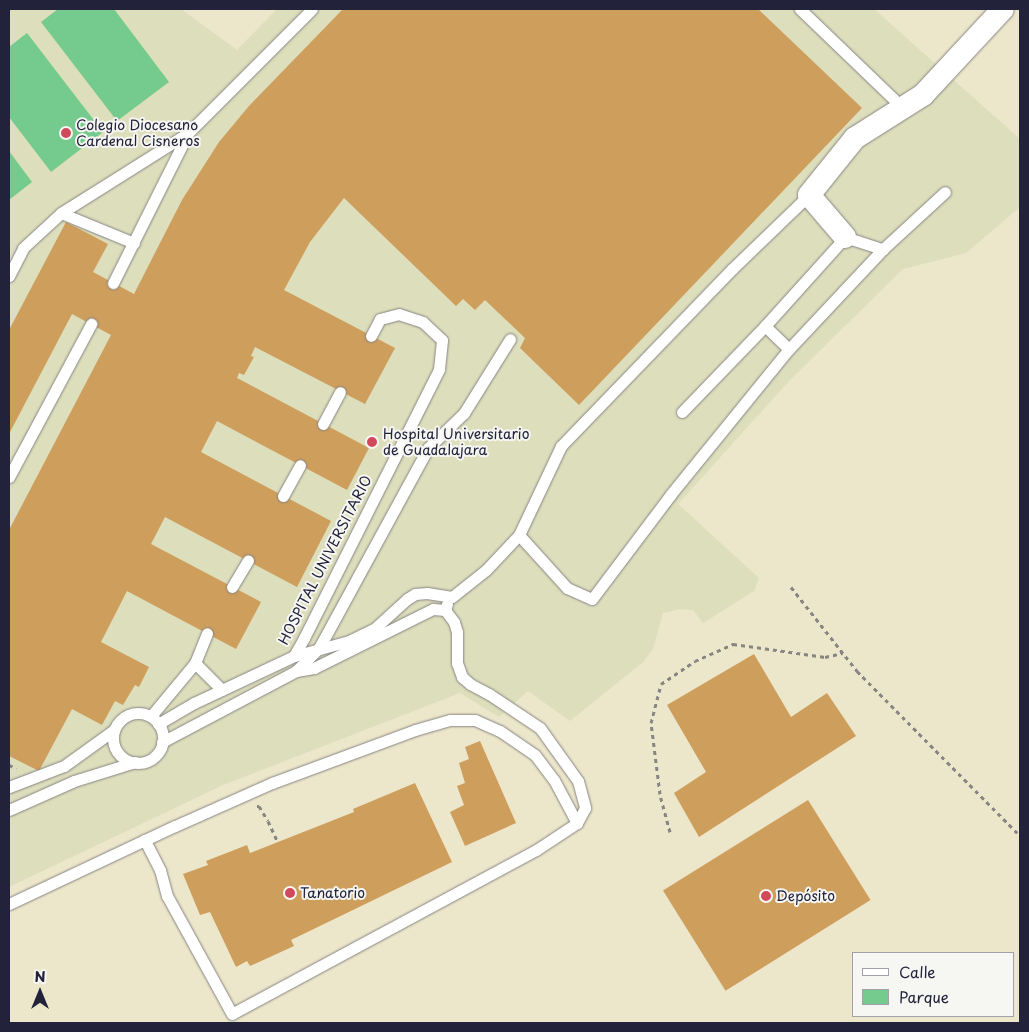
<!DOCTYPE html>
<html>
<head>
<meta charset="utf-8">
<style>
	body { margin:0 }
	#map { position:relative; width:1029px; height:1032px; overflow:hidden; background:#ece6ca; font-family:"Playpen Sans",sans-serif }
	div>[style] { position:absolute }
	[style*='--x'] { left:calc(var(--x)*1px); top:calc(var(--y)*1px); width:calc(var(--w)*1px); rotate:calc(var(--a)*1deg) }
	.built>* { inset:0; background:#dddebc }
	.green>* { inset:0; background:#75ca8d }
	.building>* { inset:0; background:#ce9e5c; transform-origin:0 0 }
	.path>* { height:3px; margin-top:-1.5px; transform-origin:0; background:repeating-linear-gradient(90deg,#878482 0 4px,transparent 0 8px) }
	.roads { filter:drop-shadow(0 0 1px #878482) drop-shadow(0 0 1px #878482) }
	.service>* { height:11px; margin:-5.5px; padding:0 5.5px; transform-origin:5.5px; border-radius:5.5px; background:#fff }
	.service>.ring { margin:-5.5px; padding:0; box-sizing:content-box; background:none; border:11px solid #fff; border-radius:50% }
	.minor>* { height:22px; margin:-11px; padding:0 11px; transform-origin:11px; border-radius:11px; background:#fff }
	.dots>* { width:14px; height:14px; translate:-50% -50%; box-sizing:border-box; border:2px solid #f6f6f2; border-radius:50% }
	span { translate:-50% -50%; white-space:nowrap; text-align:center; line-height:1.15; -webkit-text-stroke:4px #f6f6f2; paint-order:stroke }
	.poi-label { font-size:14px; color:#22223b }
	.left { translate:0 -50%; text-align:left }
	.street-label { font-size:14px; color:#22223b }
	.frame { position:absolute; inset:0; border:10px solid #22223b; pointer-events:none }
	.legend { position:absolute; left:852px; top:952px; width:162px; height:65px; box-sizing:border-box; background:#f6f6f2; border:1px solid #a1a1a9; margin:0; padding:6px 9px; list-style:none; font-size:15px; color:#22223b }
	.legend li { display:flex; align-items:center; gap:10px; height:25px }
	.legend b { width:25px; border:1px solid #a1a1a9 }
	.north { position:absolute; left:15px; top:967px; width:50px; height:50px; -webkit-text-stroke:4px #f6f6f2; paint-order:stroke; rotate:0deg; font-size:14px; font-weight:700; line-height:20px; text-align:center; color:#22223b }
	.north::after { content:''; display:block; margin:auto; width:18px; height:22px; background:#22223b; clip-path:polygon(50% 0,100% 100%,50% 72%,0 100%) }
</style>
</head>
<body>
<div id="map">
	<div class="built">
		<div style="clip-path:polygon(9px 9px,181px 9px,237px 50px,277px 9px,874px 9px,1020px 139px,1020px 207px,966px 253px,903px 269px,791px 379px,678px 504px,759px 578px,754px 591px,703px 623px,693px 610px,680px 609px,663px 613px,653px 649px,643px 662px,570px 721px,528px 691px,499px 717px,460px 693px,223px 785px,9px 887px)"></div>
	</div>
	<div class="green">
		<div style="clip-path:polygon(58px 9px,114px 9px,169px 82px,117px 121px,41px 22px)"></div>
		<div style="clip-path:polygon(27px 33px,103px 132px,51px 172px,9px 117px,9px 47px)"></div>
		<div style="clip-path:polygon(9px 151px,32px 182px,9px 200px)"></div>
	</div>
	<div class="building">
		<div style="clip-path:polygon(343px 9px,758px 9px,862px 108px,579px 405px,520px 348px,525px 338px,485px 300px,475px 310px,463px 299px,456px 306px,344px 198px,310px 242px,284px 290px,395px 348px,365px 404px,255px 347px,251px 356px,254px 357px,244px 375px,239px 373px,237px 378px,369px 448px,347px 490px,217px 421px,201px 452px,331px 521px,297px 587px,165px 517px,151px 544px,261px 602px,236px 649px,127px 591px,101px 642px,149px 667px,139px 687px,135px 685px,123px 705px,115px 701px,102px 725px,72px 709px,39px 771px,9px 756px,9px 530px,111px 335px,72px 314px,9px 434px,9px 330px,66px 222px,108px 244px,93px 272px,134px 294px,182px 200px,219px 142px,249px 106px)"></div>
		<div style="clip-path:polygon(754px 654px,791px 717px,827px 693px,856px 736px,699px 837px,674px 793px,706px 772px,667px 705px)"></div>
		<div style="clip-path:polygon(480px 741px,516px 823px,465px 846px,450px 812px,464px 805px,457px 786px,465px 783px,459px 763px,469px 759px,465px 747px)"></div>
		<div style="clip-path:polygon(415px 783px,452px 862px,291px 940px,294px 946px,250px 966px,247px 961px,236px 967px,210px 912px,200px 915px,183px 874px,208px 865px,206px 861px,247px 845px,250px 853px,354px 812px,353px 809px)"></div>
		<div style="left:808px;top:800px;width:118px;height:171px;rotate:58deg"></div>
	</div>
	<div class="path">
		<div style="--x:791;--y:587;--w:107;--a:51.8"></div>
		<div style="--x:857;--y:671;--w:232;--a:45.3"></div>
		<div style="--x:9;--y:765;--w:8;--a:23"></div>
		<div style="--x:257;--y:806;--w:2;--a:0"></div>
		<div style="--x:259;--y:806;--w:17;--a:59"></div>
		<div style="--x:268;--y:821;--w:23;--a:65"></div>
		<div style="--x:670;--y:832;--w:39;--a:-105"></div>
		<div style="--x:660;--y:794;--w:72;--a:-97.2"></div>
		<div style="--x:651;--y:723;--w:40;--a:-75.6"></div>
		<div style="--x:661;--y:684;--w:41;--a:-34.1"></div>
		<div style="--x:695;--y:661;--w:42;--a:-24.1"></div>
		<div style="--x:733;--y:644;--w:93;--a:8"></div>
		<div style="--x:825;--y:657;--w:18;--a:-13"></div>
	</div>
	<div class="roads">
		<div class="service">
			<div style="--x:800;--y:9;--w:141;--a:43.9"></div>
			<div style="--x:61;--y:213;--w:79;--a:22.3"></div>
			<div style="--x:9;--y:276;--w:31;--a:-63"></div>
			<div style="--x:23;--y:248;--w:52;--a:-42.6"></div>
			<div style="--x:61;--y:213;--w:150;--a:-32.2"></div>
			<div style="--x:188;--y:133;--w:175;--a:-45"></div>
			<div style="--x:113;--y:283;--w:168;--a:-63.4"></div>
			<div style="--x:765;--y:326;--w:33;--a:44"></div>
			<div style="--x:682;--y:412;--w:120;--a:-46"></div>
			<div style="--x:765;--y:326;--w:120;--a:-48"></div>
			<div style="--x:845;--y:237;--w:40;--a:18"></div>
			<div style="--x:323;--y:424;--w:36;--a:-62"></div>
			<div style="--x:9;--y:477;--w:174;--a:-61.8"></div>
			<div style="--x:283;--y:496;--w:35;--a:-61"></div>
			<div style="--x:519;--y:535;--w:72;--a:47.8"></div>
			<div style="--x:567;--y:588;--w:27;--a:24"></div>
			<div style="--x:592;--y:599;--w:131;--a:-53"></div>
			<div style="--x:671;--y:494;--w:187;--a:-50.9"></div>
			<div style="--x:789;--y:349;--w:137;--a:-46.8"></div>
			<div style="--x:883;--y:249;--w:84;--a:-42.6"></div>
			<div style="--x:232;--y:587;--w:31;--a:-59"></div>
			<div style="--x:447;--y:604;--w:6;--a:108"></div>
			<div style="--x:445;--y:610;--w:15;--a:53"></div>
			<div style="--x:454;--y:622;--w:10;--a:73"></div>
			<div style="--x:457;--y:632;--w:31;--a:90"></div>
			<div style="--x:457;--y:663;--w:15;--a:70"></div>
			<div style="--x:462;--y:677;--w:11;--a:41"></div>
			<div style="--x:470;--y:684;--w:21;--a:28"></div>
			<div style="--x:489;--y:694;--w:61;--a:33.7"></div>
			<div style="--x:540;--y:728;--w:65;--a:54.4"></div>
			<div style="--x:578;--y:781;--w:28;--a:75"></div>
			<div style="--x:585;--y:808;--w:17;--a:118"></div>
			<div style="--x:294;--y:656;--w:57;--a:-15.3"></div>
			<div style="--x:349;--y:641;--w:28;--a:-26"></div>
			<div style="--x:374;--y:629;--w:45;--a:-42.3"></div>
			<div style="--x:407;--y:599;--w:9;--a:-32"></div>
			<div style="--x:415;--y:594;--w:12;--a:-5"></div>
			<div style="--x:427;--y:593;--w:25;--a:9"></div>
			<div style="--x:452;--y:597;--w:43;--a:-38.5"></div>
			<div style="--x:486;--y:570;--w:48;--a:-46.7"></div>
			<div style="--x:519;--y:535;--w:98;--a:-64.7"></div>
			<div style="--x:561;--y:446;--w:246;--a:-46"></div>
			<div style="--x:732;--y:269;--w:107;--a:-43.9"></div>
			<div style="--x:195;--y:663;--w:38;--a:45"></div>
			<div style="--x:296;--y:671;--w:33;--a:-45"></div>
			<div style="--x:319;--y:648;--w:228;--a:-61.4"></div>
			<div style="--x:428;--y:448;--w:50;--a:-44.2"></div>
			<div style="--x:464;--y:413;--w:87;--a:-58.1"></div>
			<div class="ring" style="left:113px;top:713px;width:39px;height:39px"></div>
			<div style="--x:151;--y:716;--w:69;--a:-50.3"></div>
			<div style="--x:195;--y:663;--w:32;--a:-68"></div>
			<div style="--x:158;--y:724;--w:42;--a:-30.3"></div>
			<div style="--x:194;--y:703;--w:110;--a:-25.2"></div>
			<div style="--x:294;--y:656;--w:21;--a:-61"></div>
			<div style="--x:304;--y:638;--w:301;--a:-63.3"></div>
			<div style="--x:439;--y:369;--w:29;--a:-84"></div>
			<div style="--x:442;--y:340;--w:26;--a:-137"></div>
			<div style="--x:423;--y:322;--w:25;--a:-162"></div>
			<div style="--x:399;--y:314;--w:20;--a:165"></div>
			<div style="--x:380;--y:319;--w:19;--a:118"></div>
			<div style="--x:162;--y:742;--w:152;--a:-27.9"></div>
			<div style="--x:296;--y:671;--w:18;--a:-9"></div>
			<div style="--x:314;--y:668;--w:133;--a:-26.4"></div>
			<div style="--x:433;--y:609;--w:12;--a:5"></div>
			<div style="--x:9;--y:787;--w:59;--a:-20.9"></div>
			<div style="--x:64;--y:766;--w:62;--a:-35.8"></div>
			<div style="--x:9;--y:810;--w:71;--a:-24"></div>
			<div style="--x:74;--y:781;--w:64;--a:-17.3"></div>
			<div style="--x:9;--y:904;--w:183;--a:-25.2"></div>
			<div style="--x:175;--y:826;--w:106;--a:-23.9"></div>
			<div style="--x:272;--y:783;--w:153;--a:-20.3"></div>
			<div style="--x:415;--y:730;--w:36;--a:-16"></div>
			<div style="--x:450;--y:720;--w:25;--a:0"></div>
			<div style="--x:475;--y:720;--w:27;--a:24"></div>
			<div style="--x:500;--y:731;--w:42;--a:34.4"></div>
			<div style="--x:535;--y:755;--w:31;--a:53"></div>
			<div style="--x:554;--y:780;--w:49;--a:61.9"></div>
			<div style="--x:577;--y:823;--w:49;--a:146.6"></div>
			<div style="--x:536;--y:850;--w:345;--a:151.7"></div>
			<div style="--x:232;--y:1014;--w:135;--a:-118.8"></div>
			<div style="--x:167;--y:896;--w:27;--a:-105"></div>
			<div style="--x:160;--y:870;--w:34;--a:-117"></div>
		</div>
		<div class="minor">
			<div style="--x:845;--y:237;--w:55;--a:-130.6"></div>
			<div style="--x:809;--y:195;--w:73;--a:-51.1"></div>
			<div style="--x:855;--y:138;--w:80;--a:-32.3"></div>
			<div style="--x:923;--y:95;--w:117;--a:-47.1"></div>
		</div>
	</div>
	<div class="dots">
		<div style="left:66px;top:133px;background:#d1495b"></div>
		<div style="left:372px;top:442px;background:#d1495b"></div>
		<div style="left:290px;top:893px;background:#d1495b"></div>
		<div style="left:766px;top:896px;background:#d1495b"></div>
	</div>
	<div class="poi-label">
		<span class="left" style="left:76px;top:133px">Colegio Diocesano<br>Cardenal Cisneros</span>
		<span class="left" style="left:383px;top:442px">Hospital Universitario<br>de Guadalajara</span>
		<span class="left" style="left:300px;top:893px">Tanatorio</span>
		<span class="left" style="left:776px;top:896px">Depósito</span>
	</div>
	<div class="street-label">
		<span style="left:325px;top:560px;rotate:-63deg">HOSPITAL UNIVERSITARIO</span>
	</div>
	<div class="frame"></div>
	<ul class="legend">
	<li><b style="height:6px;background:#fff"></b>Calle</li>
	<li><b style="height:14px;background:#75ca8d"></b>Parque</li>
	</ul>
	<div class="north">N</div>
</div>
</body>
</html>
